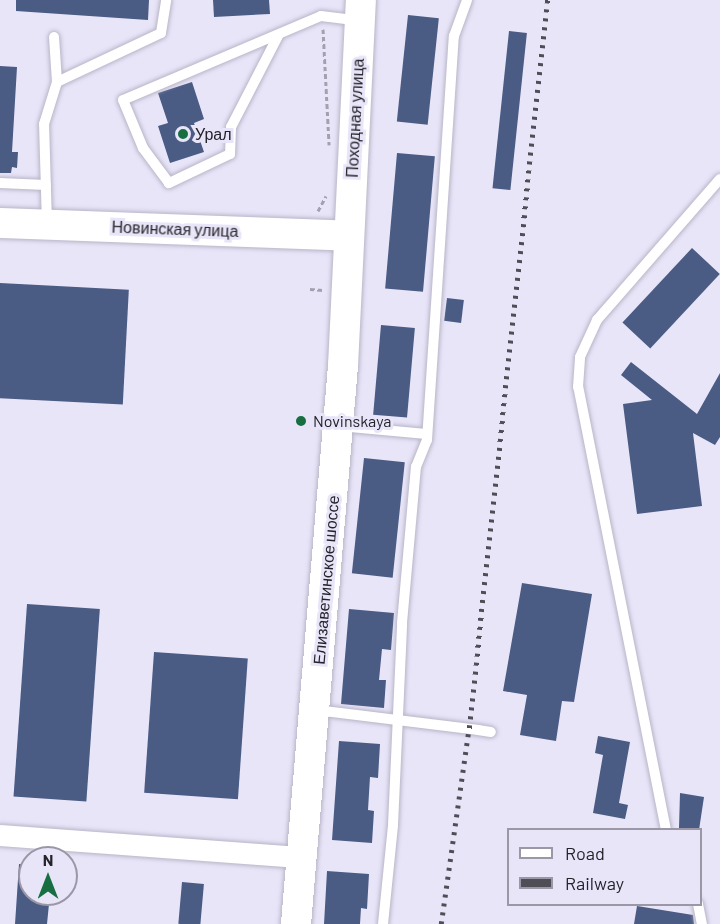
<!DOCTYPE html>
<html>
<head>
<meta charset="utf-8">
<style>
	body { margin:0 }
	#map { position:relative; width:720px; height:924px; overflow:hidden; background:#e9e5f9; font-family:Barlow,sans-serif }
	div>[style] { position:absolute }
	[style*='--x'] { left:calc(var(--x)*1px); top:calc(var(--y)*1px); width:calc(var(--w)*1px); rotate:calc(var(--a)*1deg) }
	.building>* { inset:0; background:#4a5b84; transform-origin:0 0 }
	.path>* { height:3px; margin-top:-1.5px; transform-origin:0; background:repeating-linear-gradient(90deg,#a3a0af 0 4.5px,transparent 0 7.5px) }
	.roads { filter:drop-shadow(0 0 2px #b8b5c7) drop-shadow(0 0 2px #b8b5c7) }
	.lane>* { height:10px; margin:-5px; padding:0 5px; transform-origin:5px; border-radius:5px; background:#fff }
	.street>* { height:21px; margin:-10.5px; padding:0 10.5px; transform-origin:10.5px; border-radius:10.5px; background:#fff }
	.secondary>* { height:30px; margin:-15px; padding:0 15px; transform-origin:15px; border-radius:15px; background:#fff }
	.rail>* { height:4.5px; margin-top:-2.25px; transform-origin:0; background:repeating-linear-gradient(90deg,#4f4d56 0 3px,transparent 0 9px) }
	.dots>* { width:16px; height:16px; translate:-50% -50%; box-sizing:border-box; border:3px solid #e9e5f9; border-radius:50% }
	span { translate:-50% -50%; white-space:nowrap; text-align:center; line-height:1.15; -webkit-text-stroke:6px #e9e5f9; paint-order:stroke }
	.street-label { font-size:16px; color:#25232a }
	.poi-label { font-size:16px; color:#25232a }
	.left { translate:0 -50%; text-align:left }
	.legend { position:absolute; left:507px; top:828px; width:195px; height:78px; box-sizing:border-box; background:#e9e5f9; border:2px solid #9b97a6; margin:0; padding:8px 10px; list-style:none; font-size:18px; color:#25232a }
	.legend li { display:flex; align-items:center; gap:12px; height:30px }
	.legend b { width:30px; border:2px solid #9b97a6 }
	.north { position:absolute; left:18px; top:846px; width:60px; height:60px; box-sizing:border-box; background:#e9e5f9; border:2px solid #9b97a6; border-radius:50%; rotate:0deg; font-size:16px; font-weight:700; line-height:24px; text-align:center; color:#25232a }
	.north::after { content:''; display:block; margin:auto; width:21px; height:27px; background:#166e41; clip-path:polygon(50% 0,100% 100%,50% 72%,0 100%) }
</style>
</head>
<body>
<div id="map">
	<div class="building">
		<div style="clip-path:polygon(16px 0,149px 0,148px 20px,16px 11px)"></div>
		<div style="clip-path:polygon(213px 0,269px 0,270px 14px,214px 17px)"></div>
		<div style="left:408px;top:15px;width:31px;height:107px;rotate:6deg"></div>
		<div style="left:509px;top:31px;width:18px;height:158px;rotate:6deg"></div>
		<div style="clip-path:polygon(0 66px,17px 67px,12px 152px,18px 152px,17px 168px,12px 167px,11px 173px,0 173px)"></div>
		<div style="clip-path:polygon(192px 82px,204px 119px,194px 123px,204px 152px,170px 163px,158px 126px,168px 123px,158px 93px)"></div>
		<div style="left:397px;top:153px;width:38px;height:136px;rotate:5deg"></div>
		<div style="left:692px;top:248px;width:38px;height:102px;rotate:43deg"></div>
		<div style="left:0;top:283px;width:129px;height:115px;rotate:3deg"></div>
		<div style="left:447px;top:298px;width:17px;height:23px;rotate:7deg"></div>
		<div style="left:381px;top:325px;width:34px;height:90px;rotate:5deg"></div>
		<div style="clip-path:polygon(631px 362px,697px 414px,720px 373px,720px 437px,715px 445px,693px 433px,702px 506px,637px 514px,623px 404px,652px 400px,621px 375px)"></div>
		<div style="left:364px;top:458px;width:41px;height:116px;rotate:6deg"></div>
		<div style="clip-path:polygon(522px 583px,592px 594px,574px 702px,562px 701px,556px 741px,520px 735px,527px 695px,503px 691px)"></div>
		<div style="left:27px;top:604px;width:73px;height:193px;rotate:4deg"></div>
		<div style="clip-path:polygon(349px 609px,394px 613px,391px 650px,382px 649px,379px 680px,386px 680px,384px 708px,341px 704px)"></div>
		<div style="left:154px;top:652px;width:94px;height:141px;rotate:4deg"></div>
		<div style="clip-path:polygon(598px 736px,630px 742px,619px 803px,628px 805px,625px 819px,593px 813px,603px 755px,595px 753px)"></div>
		<div style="clip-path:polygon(339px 741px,380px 744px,378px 778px,370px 777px,368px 810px,374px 811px,372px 843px,332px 840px)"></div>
		<div style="clip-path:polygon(680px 793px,704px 797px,699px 830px,679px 828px)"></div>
		<div style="clip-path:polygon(19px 864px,30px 865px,30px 894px,50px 894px,47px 924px,15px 924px)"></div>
		<div style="clip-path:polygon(327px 871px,369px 874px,367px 909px,361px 908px,360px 924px,324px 924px)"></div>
		<div style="left:182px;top:882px;width:22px;height:42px;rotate:5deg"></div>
		<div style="clip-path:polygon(637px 906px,693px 915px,694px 924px,634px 924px)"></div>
	</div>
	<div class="path">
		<div style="--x:323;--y:29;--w:116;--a:87"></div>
		<div style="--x:318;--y:211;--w:17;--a:-62"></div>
		<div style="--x:310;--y:289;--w:13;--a:4"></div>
	</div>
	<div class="roads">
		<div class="lane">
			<div style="--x:278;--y:36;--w:102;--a:117.3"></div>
			<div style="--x:231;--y:127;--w:27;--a:92"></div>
			<div style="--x:230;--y:154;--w:68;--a:154.6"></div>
			<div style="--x:169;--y:183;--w:44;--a:-126.6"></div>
			<div style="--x:143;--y:148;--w:52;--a:-112.6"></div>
			<div style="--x:123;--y:100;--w:215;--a:-23"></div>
			<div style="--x:321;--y:16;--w:39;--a:7"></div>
			<div style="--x:57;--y:82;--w:115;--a:-25.2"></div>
			<div style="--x:161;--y:33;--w:33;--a:-81"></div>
			<div style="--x:0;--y:183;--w:46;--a:2.5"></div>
			<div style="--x:47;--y:224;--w:100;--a:-91.7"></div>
			<div style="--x:44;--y:124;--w:44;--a:-72.8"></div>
			<div style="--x:57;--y:82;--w:45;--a:-93.8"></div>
			<div style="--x:339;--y:426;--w:88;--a:5.2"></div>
			<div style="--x:316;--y:710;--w:164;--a:7"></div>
			<div style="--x:478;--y:730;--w:13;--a:9"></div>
			<div style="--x:666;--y:830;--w:452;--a:-101.2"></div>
			<div style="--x:578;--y:387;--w:30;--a:-86"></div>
			<div style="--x:580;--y:357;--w:41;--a:-65.3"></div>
			<div style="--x:597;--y:320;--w:187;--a:-48.9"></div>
			<div style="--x:698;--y:904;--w:20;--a:79"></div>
			<div style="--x:383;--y:924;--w:100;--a:-84.2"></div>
			<div style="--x:393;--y:825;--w:202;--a:-87.4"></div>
			<div style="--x:402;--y:623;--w:157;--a:-84.9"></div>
			<div style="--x:416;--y:467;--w:29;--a:-68"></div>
			<div style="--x:427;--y:440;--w:405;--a:-86.2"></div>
			<div style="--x:454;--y:36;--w:38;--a:-70"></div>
		</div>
		<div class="street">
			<div style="--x:0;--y:835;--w:303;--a:4.2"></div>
		</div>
		<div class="secondary">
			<div style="--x:0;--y:223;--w:349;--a:2.1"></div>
			<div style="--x:296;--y:924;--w:560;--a:-85.19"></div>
			<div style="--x:343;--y:366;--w:366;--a:-87.2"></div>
		</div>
	</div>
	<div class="rail">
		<div style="--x:441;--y:924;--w:198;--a:-81.9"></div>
		<div style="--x:469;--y:728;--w:732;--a:-83.88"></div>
	</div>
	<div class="dots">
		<div style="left:183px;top:134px;background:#166e41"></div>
		<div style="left:301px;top:421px;background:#166e41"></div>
	</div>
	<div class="street-label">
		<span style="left:355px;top:118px;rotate:-87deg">Походная улица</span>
		<span style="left:175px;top:229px;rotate:2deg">Новинская улица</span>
		<span style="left:326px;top:580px;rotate:-85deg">Елизаветинское шоссе</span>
	</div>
	<div class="poi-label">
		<span class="left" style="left:195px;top:134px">Урал</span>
		<span class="left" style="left:313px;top:421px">Novinskaya</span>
	</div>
	<ul class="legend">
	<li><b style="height:8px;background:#fff"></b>Road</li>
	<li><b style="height:8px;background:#4f4d56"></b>Railway</li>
	</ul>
	<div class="north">N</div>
</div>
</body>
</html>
